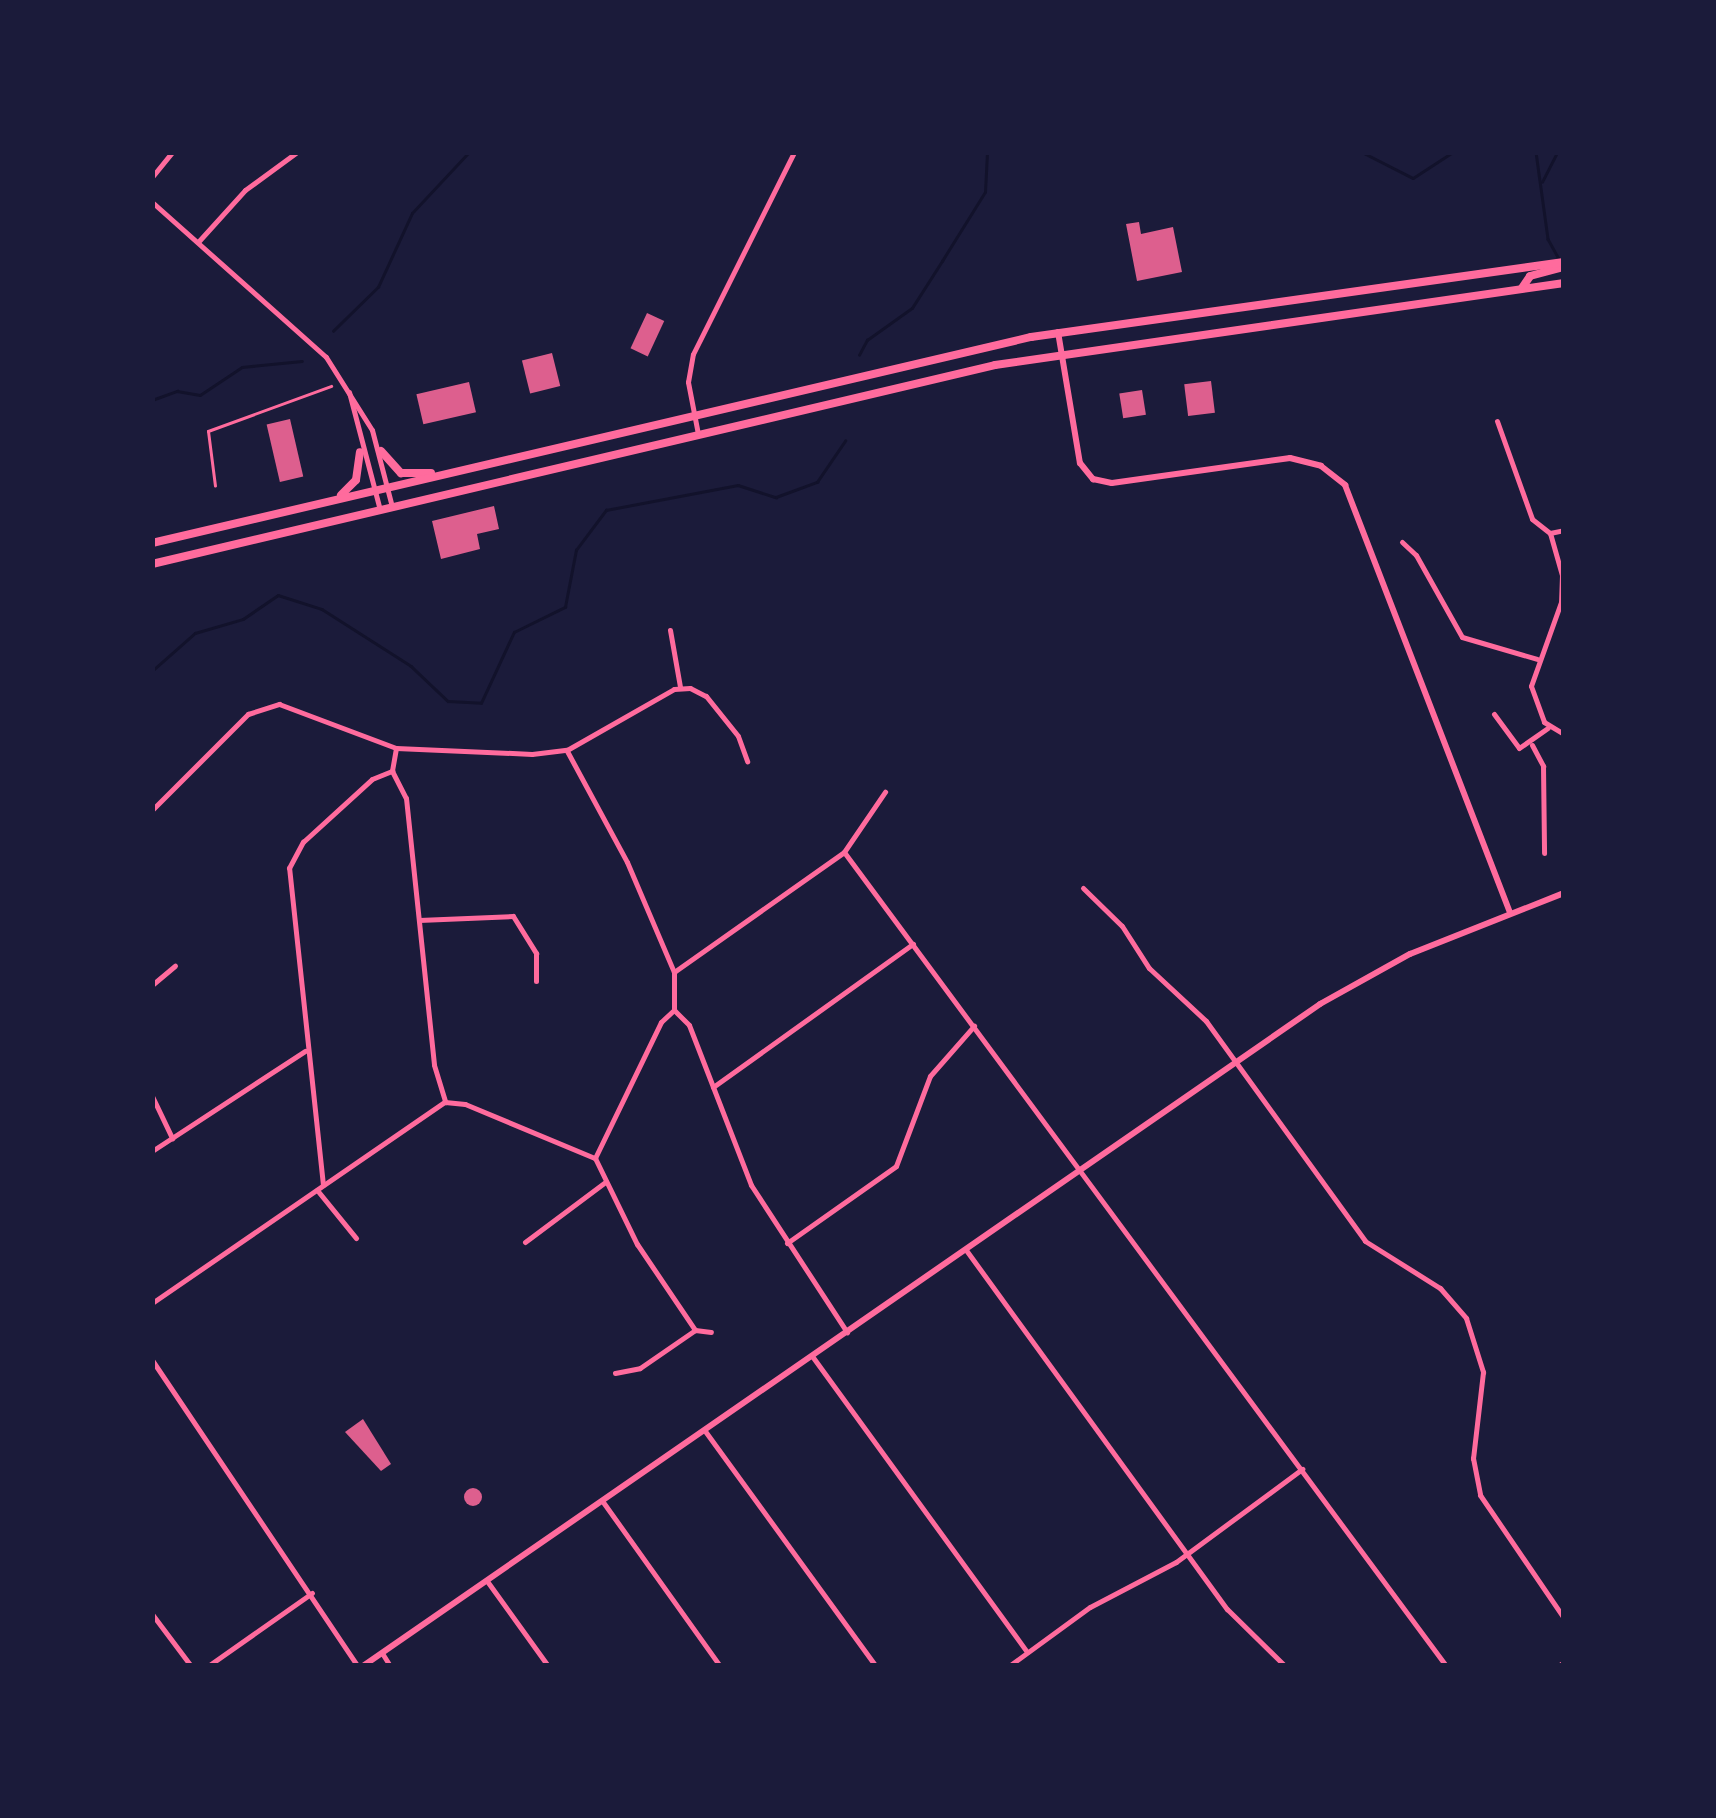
<!DOCTYPE html>
<html>
<head>
<meta charset="utf-8">
<style>
	body { margin:0 }
	#map { position:relative; width:1716px; height:1818px; overflow:hidden; background:#1b1b3a; font-family:Merriweather,serif }
	div>[style] { position:absolute }
	[style*='--x'] { left:calc(var(--x)*1px); top:calc(var(--y)*1px); width:calc(var(--w)*1px); rotate:calc(var(--a)*1deg) }
	.stream>* { height:2.5px; margin:-1.25px; padding:0 1.25px; transform-origin:1.25px; border-radius:1.25px; background:#12122b }
	.building>* { inset:0; background:#dd5f8e; transform-origin:0 0 }
	.round { border-radius:50% }
	.path>* { height:2.5px; margin:-1.25px; padding:0 1.25px; transform-origin:1.25px; border-radius:1.25px; background:#ff6b9d }
	.minor>* { height:5px; margin:-2.5px; padding:0 2.5px; transform-origin:2.5px; border-radius:2.5px; background:#ff6b9d }
	.tertiary>* { height:6px; margin:-3px; padding:0 3px; transform-origin:3px; border-radius:3px; background:#ff6b9d }
	.secondary>* { height:6px; margin:-3px; padding:0 3px; transform-origin:3px; border-radius:3px; background:#ff6b9d }
	.primary>* { height:8px; margin:-4px; padding:0 4px; transform-origin:4px; border-radius:4px; background:#ff6b9d }
	span { translate:-50% -50%; white-space:nowrap; text-align:center; line-height:1.15; -webkit-text-stroke:10px #1b1b3a; paint-order:stroke }
	.frame { position:absolute; inset:0; border:155px solid #1b1b3a; pointer-events:none }
</style>
</head>
<body>
<div id="map">
	<div class="stream">
		<div style="--x:1362;--y:152;--w:57;--a:27"></div>
		<div style="--x:1413;--y:178;--w:48;--a:-33"></div>
		<div style="--x:1536;--y:152;--w:88;--a:82.1"></div>
		<div style="--x:1548;--y:239;--w:26;--a:61"></div>
		<div style="--x:1542;--y:182;--w:34;--a:-63"></div>
		<div style="--x:333;--y:331;--w:63;--a:-44.4"></div>
		<div style="--x:378;--y:287;--w:81;--a:-65.3"></div>
		<div style="--x:412;--y:213;--w:83;--a:-46.9"></div>
		<div style="--x:859;--y:355;--w:17;--a:-62"></div>
		<div style="--x:867;--y:340;--w:55;--a:-35.4"></div>
		<div style="--x:912;--y:308;--w:56;--a:-57.4"></div>
		<div style="--x:942;--y:261;--w:81;--a:-58.1"></div>
		<div style="--x:985;--y:192;--w:40;--a:-87.1"></div>
		<div style="--x:152;--y:400;--w:27;--a:-20"></div>
		<div style="--x:177;--y:391;--w:23;--a:10"></div>
		<div style="--x:200;--y:395;--w:50;--a:-33.7"></div>
		<div style="--x:242;--y:367;--w:60;--a:-5.7"></div>
		<div style="--x:152;--y:671;--w:57;--a:-41.5"></div>
		<div style="--x:195;--y:633;--w:50;--a:-16.3"></div>
		<div style="--x:243;--y:619;--w:42;--a:-34.4"></div>
		<div style="--x:278;--y:595;--w:46;--a:17.7"></div>
		<div style="--x:322;--y:609;--w:106;--a:32.6"></div>
		<div style="--x:411;--y:666;--w:51;--a:43.4"></div>
		<div style="--x:448;--y:701;--w:33;--a:3"></div>
		<div style="--x:481;--y:703;--w:78;--a:-65.1"></div>
		<div style="--x:514;--y:632;--w:57;--a:-26.1"></div>
		<div style="--x:565;--y:607;--w:58;--a:-79.1"></div>
		<div style="--x:576;--y:550;--w:50;--a:-53.1"></div>
		<div style="--x:606;--y:510;--w:134;--a:-10.7"></div>
		<div style="--x:738;--y:485;--w:40;--a:18"></div>
		<div style="--x:776;--y:497;--w:44;--a:-20.1"></div>
		<div style="--x:817;--y:482;--w:50;--a:-55.7"></div>
	</div>
	<div class="building">
		<div style="clip-path:polygon(1139px 222px,1141px 234px,1173px 227px,1182px 272px,1137px 281px,1126px 224px)"></div>
		<div style="left:647px;top:313px;width:19px;height:39px;rotate:25deg"></div>
		<div style="left:552px;top:353px;width:34px;height:31px;rotate:76deg"></div>
		<div style="left:1211px;top:381px;width:32px;height:27px;rotate:83deg"></div>
		<div style="left:469px;top:382px;width:31px;height:54px;rotate:77deg"></div>
		<div style="left:1142px;top:390px;width:25px;height:23px;rotate:81deg"></div>
		<div style="left:290px;top:419px;width:59px;height:24px;rotate:77deg"></div>
		<div style="clip-path:polygon(494px 506px,499px 529px,477px 534px,480px 549px,441px 559px,432px 521px)"></div>
		<div style="clip-path:polygon(363px 1419px,391px 1464px,381px 1471px,345px 1432px)"></div>
		<div class="round" style="left:464px;top:1488px;width:18px;height:18px"></div>
	</div>
	<div class="path">
		<div style="--x:215;--y:486;--w:55;--a:-97.3"></div>
		<div style="--x:208;--y:431;--w:131;--a:-20.1"></div>
	</div>
	<div class="minor">
		<div style="--x:152;--y:177;--w:32;--a:-51"></div>
		<div style="--x:152;--y:202;--w:233;--a:41.7"></div>
		<div style="--x:326;--y:357;--w:86;--a:57.8"></div>
		<div style="--x:372;--y:430;--w:80;--a:75.4"></div>
		<div style="--x:198;--y:242;--w:70;--a:-47.9"></div>
		<div style="--x:245;--y:190;--w:64;--a:-36.2"></div>
		<div style="--x:349;--y:392;--w:122;--a:75.3"></div>
		<div style="--x:1497;--y:421;--w:104;--a:70.3"></div>
		<div style="--x:1532;--y:519;--w:23;--a:38"></div>
		<div style="--x:1550;--y:533;--w:44;--a:74.1"></div>
		<div style="--x:1562;--y:575;--w:27;--a:92"></div>
		<div style="--x:1561;--y:602;--w:89;--a:109.7"></div>
		<div style="--x:1531;--y:686;--w:38;--a:70"></div>
		<div style="--x:1544;--y:722;--w:23;--a:31"></div>
		<div style="--x:698;--y:434;--w:53;--a:-100.9"></div>
		<div style="--x:688;--y:382;--w:28;--a:-80"></div>
		<div style="--x:693;--y:354;--w:226;--a:-63.4"></div>
		<div style="--x:1550;--y:533;--w:14;--a:-12"></div>
		<div style="--x:1402;--y:542;--w:19;--a:43"></div>
		<div style="--x:1416;--y:555;--w:94;--a:60.7"></div>
		<div style="--x:1462;--y:637;--w:78;--a:16.3"></div>
		<div style="--x:670;--y:630;--w:58;--a:80"></div>
		<div style="--x:1494;--y:714;--w:42;--a:53.7"></div>
		<div style="--x:1519;--y:748;--w:35;--a:-35"></div>
		<div style="--x:1532;--y:745;--w:24;--a:62"></div>
		<div style="--x:1543;--y:766;--w:87;--a:89.3"></div>
		<div style="--x:396;--y:748;--w:23;--a:100"></div>
		<div style="--x:392;--y:771;--w:30;--a:63"></div>
		<div style="--x:406;--y:798;--w:268;--a:84"></div>
		<div style="--x:434;--y:1065;--w:39;--a:73"></div>
		<div style="--x:567;--y:751;--w:126;--a:61.6"></div>
		<div style="--x:627;--y:862;--w:120;--a:66.9"></div>
		<div style="--x:152;--y:810;--w:136;--a:-45"></div>
		<div style="--x:248;--y:714;--w:33;--a:-18"></div>
		<div style="--x:279;--y:704;--w:125;--a:20.6"></div>
		<div style="--x:396;--y:748;--w:136;--a:2.5"></div>
		<div style="--x:532;--y:754;--w:35;--a:-7"></div>
		<div style="--x:567;--y:750;--w:123;--a:-29.7"></div>
		<div style="--x:674;--y:689;--w:16;--a:-4"></div>
		<div style="--x:690;--y:688;--w:18;--a:27"></div>
		<div style="--x:706;--y:696;--w:51;--a:51.3"></div>
		<div style="--x:738;--y:736;--w:27;--a:70"></div>
		<div style="--x:844;--y:852;--w:1012;--a:53.51"></div>
		<div style="--x:1083;--y:888;--w:54;--a:44.3"></div>
		<div style="--x:1122;--y:926;--w:50;--a:57.3"></div>
		<div style="--x:1149;--y:968;--w:78;--a:42.9"></div>
		<div style="--x:1206;--y:1021;--w:271;--a:54.1"></div>
		<div style="--x:1365;--y:1241;--w:89;--a:32.1"></div>
		<div style="--x:1440;--y:1288;--w:40;--a:49"></div>
		<div style="--x:1466;--y:1318;--w:57;--a:72.5"></div>
		<div style="--x:1483;--y:1372;--w:87;--a:96.6"></div>
		<div style="--x:1473;--y:1458;--w:38;--a:79"></div>
		<div style="--x:1480;--y:1495;--w:149;--a:55.7"></div>
		<div style="--x:419;--y:920;--w:94;--a:-2.4"></div>
		<div style="--x:513;--y:916;--w:44;--a:58.1"></div>
		<div style="--x:536;--y:953;--w:28;--a:90"></div>
		<div style="--x:674;--y:972;--w:208;--a:-35.2"></div>
		<div style="--x:844;--y:852;--w:73;--a:-55.7"></div>
		<div style="--x:674;--y:972;--w:37;--a:90"></div>
		<div style="--x:152;--y:985;--w:30;--a:-40"></div>
		<div style="--x:674;--y:1010;--w:21;--a:45"></div>
		<div style="--x:689;--y:1025;--w:172;--a:68.8"></div>
		<div style="--x:751;--y:1185;--w:176;--a:56.9"></div>
		<div style="--x:713;--y:1087;--w:246;--a:-35.6"></div>
		<div style="--x:152;--y:1096;--w:47;--a:64.5"></div>
		<div style="--x:445;--y:1102;--w:20;--a:6"></div>
		<div style="--x:465;--y:1104;--w:141;--a:22.6"></div>
		<div style="--x:152;--y:1151;--w:183;--a:-33.2"></div>
		<div style="--x:595;--y:1158;--w:96;--a:64"></div>
		<div style="--x:637;--y:1244;--w:104;--a:56"></div>
		<div style="--x:595;--y:1158;--w:151;--a:-64.1"></div>
		<div style="--x:661;--y:1022;--w:18;--a:-43"></div>
		<div style="--x:323;--y:1185;--w:319;--a:-96.1"></div>
		<div style="--x:289;--y:868;--w:30;--a:-62"></div>
		<div style="--x:303;--y:842;--w:93;--a:-42.4"></div>
		<div style="--x:372;--y:779;--w:22;--a:-22"></div>
		<div style="--x:317;--y:1190;--w:62;--a:50.9"></div>
		<div style="--x:525;--y:1242;--w:99;--a:-36.8"></div>
		<div style="--x:787;--y:1243;--w:133;--a:-35.2"></div>
		<div style="--x:896;--y:1166;--w:96;--a:-69.3"></div>
		<div style="--x:930;--y:1076;--w:67;--a:-48.7"></div>
		<div style="--x:966;--y:1250;--w:444;--a:54"></div>
		<div style="--x:1227;--y:1609;--w:81;--a:44.5"></div>
		<div style="--x:152;--y:1303;--w:355;--a:-34.5"></div>
		<div style="--x:695;--y:1330;--w:16;--a:7"></div>
		<div style="--x:812;--y:1356;--w:366;--a:54"></div>
		<div style="--x:152;--y:1360;--w:369;--a:56.1"></div>
		<div style="--x:615;--y:1373;--w:25;--a:-11"></div>
		<div style="--x:640;--y:1368;--w:67;--a:-34.6"></div>
		<div style="--x:705;--y:1431;--w:291;--a:54"></div>
		<div style="--x:603;--y:1502;--w:201;--a:54.5"></div>
		<div style="--x:487;--y:1581;--w:105;--a:54.3"></div>
		<div style="--x:152;--y:1614;--w:65;--a:53.1"></div>
		<div style="--x:382;--y:1653;--w:15;--a:58"></div>
		<div style="--x:208;--y:1666;--w:127;--a:-35.1"></div>
		<div style="--x:1009;--y:1666;--w:100;--a:-36.1"></div>
		<div style="--x:1090;--y:1607;--w:97;--a:-27.6"></div>
		<div style="--x:1176;--y:1562;--w:157;--a:-36.4"></div>
		<div style="--x:1558;--y:1666;--w:7;--a:-34"></div>
	</div>
	<div class="tertiary">
		<div style="--x:1058;--y:332;--w:133;--a:80.5"></div>
		<div style="--x:1080;--y:463;--w:21;--a:51"></div>
		<div style="--x:1093;--y:479;--w:19;--a:12"></div>
		<div style="--x:1112;--y:483;--w:180;--a:-8"></div>
		<div style="--x:1290;--y:458;--w:32;--a:14"></div>
		<div style="--x:1321;--y:466;--w:31;--a:38"></div>
		<div style="--x:1345;--y:485;--w:459;--a:68.9"></div>
	</div>
	<div class="secondary">
		<div style="--x:363;--y:1666;--w:1164;--a:-34.67"></div>
		<div style="--x:1320;--y:1004;--w:103;--a:-29.1"></div>
		<div style="--x:1410;--y:954;--w:166;--a:-21.6"></div>
	</div>
	<div class="primary">
		<div style="--x:1522;--y:288;--w:14;--a:-56"></div>
		<div style="--x:1530;--y:276;--w:35;--a:-15"></div>
		<div style="--x:381;--y:451;--w:30;--a:48"></div>
		<div style="--x:401;--y:473;--w:30;--a:0"></div>
		<div style="--x:341;--y:495;--w:21;--a:-45"></div>
		<div style="--x:356;--y:480;--w:28;--a:-82"></div>
		<div style="--x:152;--y:543;--w:903;--a:-13.19"></div>
		<div style="--x:1031;--y:337;--w:538;--a:-8.01"></div>
		<div style="--x:152;--y:564;--w:866;--a:-13.28"></div>
		<div style="--x:995;--y:365;--w:575;--a:-8.2"></div>
	</div>
	<div class="frame"></div>
</div>
</body>
</html>
